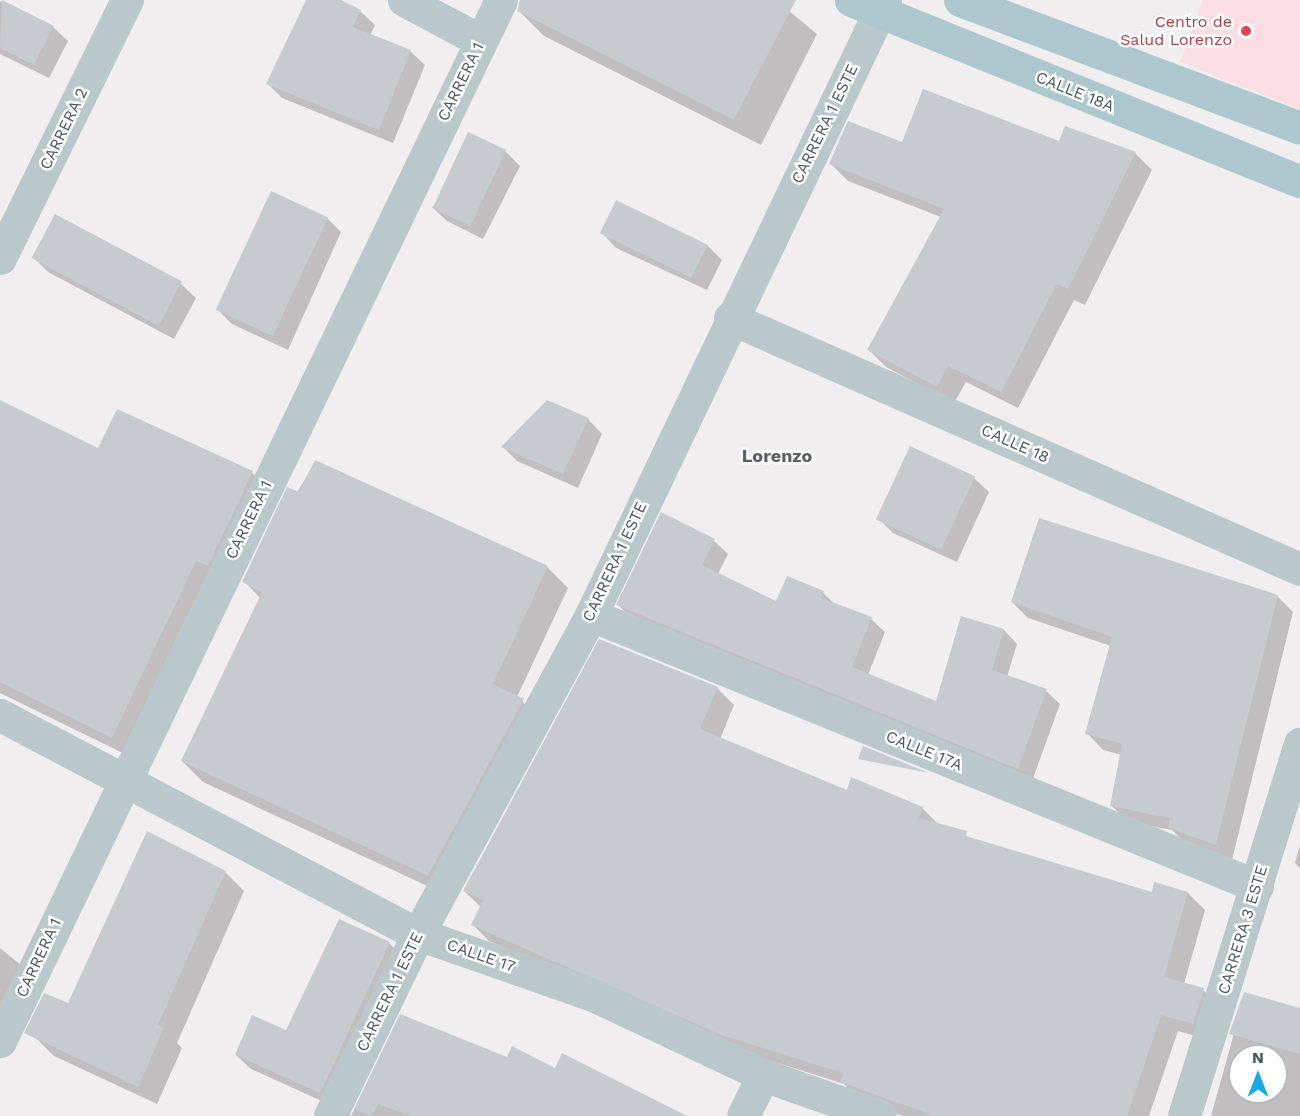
<!DOCTYPE html>
<html>
<head>
<meta charset="utf-8">
<style>
	body { margin:0 }
	#map { position:relative; width:1300px; height:1116px; overflow:hidden; background:#f1eeef; font-family:"Work Sans",sans-serif }
	div>[style] { position:absolute }
	[style*='--x'] { left:calc(var(--x)*1px); top:calc(var(--y)*1px); width:calc(var(--w)*1px); rotate:calc(var(--a)*1deg) }
	.medical>* { inset:0; background:#fbdee4 }
	.shadow>* { inset:0; background:#0003 }
	.building>* { inset:0; background:#c5cbce; transform-origin:0 0 }
	.minor>* { height:33px; margin:-16.5px; padding:0 16.5px; transform-origin:16.5px; border-radius:16.5px; background:#bac8cc }
	.major>* { height:33px; margin:-16.5px; padding:0 16.5px; transform-origin:16.5px; border-radius:16.5px; background:#adc7ce }
	.dots>* { width:16px; height:16px; translate:-50% -50%; box-sizing:border-box; border:3px solid #fff; border-radius:50% }
	span { translate:-50% -50%; white-space:nowrap; text-align:center; line-height:1.15; -webkit-text-stroke:5px #fff; paint-order:stroke }
	.health-label { font-size:16px; color:#be3a42 }
	.right { translate:-100% -50%; text-align:right }
	.street-label { font-size:16px; color:#46585d }
	.neighbourhood-label { font-size:18px; color:#5b6164; font-weight:700 }
	.north { position:absolute; left:1228px; top:1044px; width:60px; height:60px; box-sizing:border-box; background:#fff; border:2px solid #b5bcbe; border-radius:50%; rotate:0deg; font-size:16px; font-weight:700; line-height:24px; text-align:center; color:#46585d }
	.north::after { content:''; display:block; margin:auto; width:21px; height:27px; background:#14abe6; clip-path:polygon(50% 0,100% 100%,50% 72%,0 100%) }
</style>
</head>
<body>
<div id="map">
	<div class="medical">
		<div style="clip-path:polygon(1203px 0,1300px 0,1300px 109px,1180px 62px)"></div>
	</div>
	<div class="shadow">
		<div style="clip-path:polygon(308px 0,337px 0,360px 11px,375px 25px,370px 35px,410px 51px,425px 65px,393px 143px,282px 98px,267px 83px)"></div>
		<div style="clip-path:polygon(524px 0,776px 0,817px 34px,761px 145px,544px 36px,518px 10px)"></div>
		<div style="clip-path:polygon(0 1px,53px 27px,68px 41px,49px 78px,0 54px)"></div>
		<div style="clip-path:polygon(1065px 128px,1135px 153px,1152px 170px,1085px 305px,1074px 300px,1018px 408px,966px 382px,954px 403px,886px 367px,869px 350px,941px 217px,848px 181px,831px 164px,903px 144px,1059px 143px)"></div>
		<div style="clip-path:polygon(505px 151px,520px 166px,483px 239px,447px 221px,432px 207px)"></div>
		<div style="clip-path:polygon(55px 216px,181px 284px,196px 298px,174px 339px,48px 272px,34px 258px)"></div>
		<div style="clip-path:polygon(327px 218px,341px 232px,288px 350px,232px 324px,218px 310px)"></div>
		<div style="clip-path:polygon(602px 233px,707px 245px,722px 260px,707px 290px,616px 248px)"></div>
		<div style="clip-path:polygon(0 402px,99px 450px,117px 411px,252px 473px,273px 493px,133px 758px,0 693px)"></div>
		<div style="clip-path:polygon(588px 419px,602px 434px,578px 488px,517px 461px,503px 447px)"></div>
		<div style="clip-path:polygon(316px 461px,548px 568px,568px 588px,517px 697px,544px 721px,449px 896px,203px 782px,182px 761px,261px 599px,244px 581px)"></div>
		<div style="clip-path:polygon(974px 478px,989px 492px,957px 562px,893px 533px,878px 518px)"></div>
		<div style="clip-path:polygon(714px 541px,728px 554px,718px 574px,777px 603px,823px 593px,836px 605px,871px 619px,885px 632px,868px 675px,937px 703px,1004px 630px,1017px 644px,1007px 677px,1046px 691px,1060px 704px,1032px 781px,632px 618px,618px 605px)"></div>
		<div style="clip-path:polygon(1277px 596px,1293px 612px,1232px 860px,1186px 844px,1172px 830px,1128px 822px,1112px 806px,1122px 755px,1103px 750px,1087px 733px,1111px 646px,1028px 618px,1012px 602px)"></div>
		<div style="clip-path:polygon(717px 688px,734px 705px,720px 739px,847px 792px,922px 808px,939px 825px,974px 840px,1153px 894px,1188px 893px,1205px 910px,1184px 984px,1203px 990px,1220px 1007px,1210px 1040px,1178px 1031px,1149px 1116px,903px 1116px,859px 1099px,844px 1084px,740px 1051px,489px 941px,472px 924px,481px 907px,464px 891px)"></div>
		<div style="clip-path:polygon(1300px 845px,1300px 868px,1295px 863px)"></div>
		<div style="clip-path:polygon(225px 872px,244px 891px,177px 1043px,182px 1048px,157px 1104px,54px 1056px,35px 1037px)"></div>
		<div style="clip-path:polygon(340px 921px,390px 944px,404px 958px,335px 1107px,251px 1069px,236px 1055px,287px 1032px)"></div>
		<div style="clip-path:polygon(0 948px,27px 970px,0 1024px)"></div>
		<div style="clip-path:polygon(evenodd,1245px 994px,1300px 1009px,1300px 1116px,1211px 1116px,1245px 994px,1240px 1056px,1276px 1056px,1276px 1092px,1240px 1092px,1240px 1056px)"></div>
		<div style="clip-path:polygon(401px 1015px,508px 1058px,684px 1116px,351px 1116px)"></div>
	</div>
	<div class="building">
		<div style="clip-path:polygon(2px 0,54px 26px,34px 65px,0 48px)"></div>
		<div style="clip-path:polygon(306px 0,341px 0,361px 10px,353px 27px,411px 50px,379px 130px,266px 84px)"></div>
		<div style="clip-path:polygon(520px 0,796px 0,734px 120px,517px 11px)"></div>
		<div style="clip-path:polygon(923px 89px,1059px 141px,1065px 126px,1136px 152px,1068px 289px,1057px 284px,1001px 392px,948px 366px,937px 387px,867px 350px,944px 209px,829px 164px,848px 121px,902px 142px)"></div>
		<div style="left:468px;top:132px;width:42px;height:84px;rotate:25deg"></div>
		<div style="left:271px;top:191px;width:63px;height:131px;rotate:25deg"></div>
		<div style="left:616px;top:200px;width:102px;height:37px;rotate:26deg"></div>
		<div style="left:55px;top:214px;width:144px;height:50px;rotate:28deg"></div>
		<div style="clip-path:polygon(0 400px,98px 448px,117px 409px,253px 471px,208px 566px,196px 561px,112px 738px,0 682px)"></div>
		<div style="clip-path:polygon(547px 400px,589px 418px,563px 474px,501px 447px)"></div>
		<div style="left:910px;top:446px;width:72px;height:81px;rotate:25deg"></div>
		<div style="clip-path:polygon(315px 460px,548px 566px,493px 684px,524px 699px,428px 876px,181px 761px,262px 592px,242px 582px,287px 487px,299px 492px)"></div>
		<div style="clip-path:polygon(661px 512px,715px 539px,702px 565px,776px 601px,787px 576px,824px 591px,821px 598px,872px 617px,852px 667px,936px 701px,961px 616px,1004px 629px,992px 670px,1047px 689px,1018px 769px,616px 605px)"></div>
		<div style="clip-path:polygon(1039px 518px,1278px 595px,1216px 845px,1168px 828px,1170px 818px,1110px 806px,1122px 744px,1085px 734px,1112px 637px,1011px 602px)"></div>
		<div style="clip-path:polygon(599px 639px,718px 687px,700px 729px,847px 790px,851px 777px,923px 807px,919px 818px,967px 831px,966px 836px,1152px 892px,1154px 882px,1188px 892px,1164px 977px,1204px 988px,1193px 1024px,1161px 1015px,1127px 1116px,935px 1116px,840px 1082px,843px 1073px,721px 1035px,471px 925px,483px 900px,463px 891px)"></div>
		<div style="clip-path:polygon(863px 746px,929px 773px,858px 759px)"></div>
		<div style="clip-path:polygon(147px 831px,226px 871px,158px 1025px,164px 1028px,138px 1087px,24px 1033px,44px 993px,68px 1003px)"></div>
		<div style="clip-path:polygon(339px 919px,390px 942px,320px 1093px,235px 1055px,252px 1015px,286px 1030px)"></div>
		<div style="clip-path:polygon(1244px 992px,1300px 1008px,1300px 1054px,1229px 1034px)"></div>
		<div style="clip-path:polygon(400px 1014px,507px 1057px,512px 1046px,555px 1068px,562px 1053px,687px 1116px,410px 1116px,378px 1104px,371px 1116px,354px 1109px)"></div>
	</div>
	<div class="minor">
		<div style="--x:404;--y:0;--w:87;--a:28"></div>
		<div style="--x:0;--y:258;--w:288;--a:-63.8"></div>
		<div style="--x:730;--y:318;--w:623;--a:23.77"></div>
		<div style="--x:591;--y:615;--w:719;--a:22.14"></div>
		<div style="--x:0;--y:715;--w:472;--a:27.7"></div>
		<div style="--x:418;--y:934;--w:185;--a:19.2"></div>
		<div style="--x:593;--y:995;--w:188;--a:25.2"></div>
		<div style="--x:763;--y:1075;--w:124;--a:19.3"></div>
		<div style="--x:0;--y:1041;--w:1155;--a:-64.3"></div>
		<div style="--x:330;--y:1116;--w:202;--a:-64.2"></div>
		<div style="--x:418;--y:934;--w:363;--a:-61.5"></div>
		<div style="--x:591;--y:615;--w:682;--a:-64.45"></div>
		<div style="--x:743;--y:1116;--w:46;--a:-64"></div>
		<div style="--x:1184;--y:1116;--w:390;--a:-72.7"></div>
	</div>
	<div class="major">
		<div style="--x:851;--y:0;--w:484;--a:22"></div>
		<div style="--x:960;--y:0;--w:363;--a:20.6"></div>
	</div>
	<div class="dots">
		<div style="left:1246px;top:31px;background:#e0444e"></div>
	</div>
	<div class="health-label">
		<span class="right" style="left:1232px;top:31px">Centro de<br>Salud Lorenzo</span>
	</div>
	<div class="street-label">
		<span style="left:461px;top:82px;rotate:-64deg">CARRERA 1</span>
		<span style="left:1075px;top:92px;rotate:22deg">CALLE 18A</span>
		<span style="left:825px;top:124px;rotate:-64deg">CARRERA 1 ESTE</span>
		<span style="left:64px;top:129px;rotate:-64deg">CARRERA 2</span>
		<span style="left:1015px;top:444px;rotate:24deg">CALLE 18</span>
		<span style="left:249px;top:520px;rotate:-64deg">CARRERA 1</span>
		<span style="left:615px;top:562px;rotate:-65deg">CARRERA 1 ESTE</span>
		<span style="left:924px;top:751px;rotate:22deg">CALLE 17A</span>
		<span style="left:1243px;top:930px;rotate:-73deg">CARRERA 3 ESTE</span>
		<span style="left:481px;top:956px;rotate:19deg">CALLE 17</span>
		<span style="left:39px;top:958px;rotate:-65deg">CARRERA 1</span>
		<span style="left:390px;top:992px;rotate:-64deg">CARRERA 1 ESTE</span>
	</div>
	<div class="neighbourhood-label">
		<span style="left:777px;top:456px">Lorenzo</span>
	</div>
	<div class="north">N</div>
</div>
</body>
</html>
